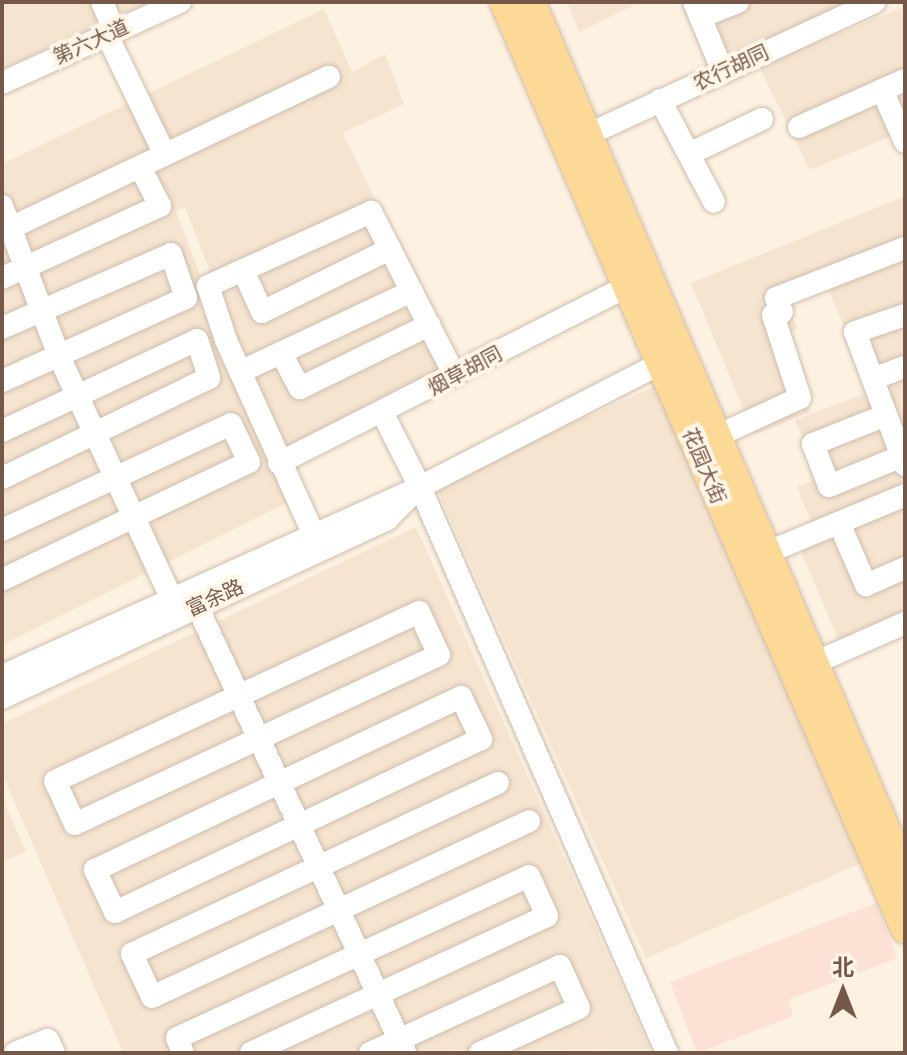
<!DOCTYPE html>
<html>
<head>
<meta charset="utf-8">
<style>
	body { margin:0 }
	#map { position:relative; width:907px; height:1055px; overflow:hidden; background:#fdf2e2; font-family:Raleway,"Noto Sans SC",sans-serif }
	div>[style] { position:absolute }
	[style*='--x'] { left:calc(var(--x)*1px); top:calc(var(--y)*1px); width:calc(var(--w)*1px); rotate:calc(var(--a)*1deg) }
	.residential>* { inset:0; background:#f4e4d0; transform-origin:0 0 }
	.commercial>* { inset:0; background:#fde1d5 }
	.roads { filter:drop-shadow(0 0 2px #d0bcab) drop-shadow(0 0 2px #d0bcab) }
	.minor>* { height:22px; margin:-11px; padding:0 11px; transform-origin:11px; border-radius:11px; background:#fff }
	.major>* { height:28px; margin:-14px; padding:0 14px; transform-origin:14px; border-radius:14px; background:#fdd998 }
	span { translate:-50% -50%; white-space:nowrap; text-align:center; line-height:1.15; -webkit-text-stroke:8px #fff6e8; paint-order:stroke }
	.street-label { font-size:20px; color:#755848 }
	.frame { position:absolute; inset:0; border:4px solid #755848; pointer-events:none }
	.north { position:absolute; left:803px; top:951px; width:80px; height:80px; -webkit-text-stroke:6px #fff6e8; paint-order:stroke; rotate:0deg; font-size:22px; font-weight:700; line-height:32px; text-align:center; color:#755848 }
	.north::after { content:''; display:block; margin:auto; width:28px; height:36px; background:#755848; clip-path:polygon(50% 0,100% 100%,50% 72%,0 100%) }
</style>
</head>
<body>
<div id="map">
	<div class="residential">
		<div style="clip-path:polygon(2px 2px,148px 2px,2px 69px)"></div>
		<div style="clip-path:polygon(567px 2px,640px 2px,579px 32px)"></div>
		<div style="clip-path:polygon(680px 2px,854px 2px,708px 66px)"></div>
		<div style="clip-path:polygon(905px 6px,905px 159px,894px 135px,810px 170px,759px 67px)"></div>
		<div style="clip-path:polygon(324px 9px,352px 72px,385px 54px,404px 104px,343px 133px,457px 370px,279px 452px,185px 207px,176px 211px,286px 503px,2px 645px,2px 164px)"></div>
		<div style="clip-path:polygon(905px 196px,905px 248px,785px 296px,797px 329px,784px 333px,810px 412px,754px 435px,691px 283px)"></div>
		<div style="clip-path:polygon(905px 252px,905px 613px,839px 642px,792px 530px,812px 524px,797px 487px,819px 478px,795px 420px,871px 391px,827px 286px)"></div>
		<div style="left:656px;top:386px;width:519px;height:242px;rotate:66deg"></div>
		<div style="clip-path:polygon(416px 527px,650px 1049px,123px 1053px,2px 773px,2px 724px)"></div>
		<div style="clip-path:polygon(2px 798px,26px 851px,2px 862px)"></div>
	</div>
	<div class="commercial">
		<div style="clip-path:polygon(876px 903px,897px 958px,788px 1000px,793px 1016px,697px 1053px,670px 982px)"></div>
	</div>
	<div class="roads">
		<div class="minor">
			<div style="--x:102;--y:2;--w:33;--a:67"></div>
			<div style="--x:694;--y:2;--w:76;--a:67.5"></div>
			<div style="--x:700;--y:17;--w:41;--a:-21.5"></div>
			<div style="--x:107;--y:35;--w:133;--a:64.2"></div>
			<div style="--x:905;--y:80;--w:25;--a:157"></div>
			<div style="--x:882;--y:90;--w:57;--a:66.1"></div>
			<div style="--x:2;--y:83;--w:196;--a:-24.5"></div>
			<div style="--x:660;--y:100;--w:115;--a:62.1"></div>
			<div style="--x:799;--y:127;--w:91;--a:-24"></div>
			<div style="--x:587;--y:135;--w:317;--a:-24.8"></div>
			<div style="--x:689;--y:154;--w:81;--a:-25.6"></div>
			<div style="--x:2;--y:206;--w:160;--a:69.2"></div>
			<div style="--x:59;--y:356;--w:266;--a:65.1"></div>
			<div style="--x:2;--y:232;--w:362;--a:-25.4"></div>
			<div style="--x:243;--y:270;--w:46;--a:65.7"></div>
			<div style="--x:262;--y:312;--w:143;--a:-26.2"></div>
			<div style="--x:2;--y:278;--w:174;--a:-24.5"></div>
			<div style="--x:160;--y:206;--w:44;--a:-117.1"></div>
			<div style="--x:905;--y:315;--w:53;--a:161.2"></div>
			<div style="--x:855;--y:332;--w:142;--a:69.4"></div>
			<div style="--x:2;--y:328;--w:184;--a:-23.6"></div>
			<div style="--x:171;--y:254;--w:46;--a:71.2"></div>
			<div style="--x:186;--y:298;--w:202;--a:155.7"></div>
			<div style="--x:281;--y:353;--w:40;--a:62"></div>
			<div style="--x:300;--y:388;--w:144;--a:-26"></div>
			<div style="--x:240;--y:372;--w:190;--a:-25.2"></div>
			<div style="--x:873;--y:379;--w:34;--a:-21"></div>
			<div style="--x:383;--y:414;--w:82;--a:63.1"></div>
			<div style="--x:420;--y:487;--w:618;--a:66.42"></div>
			<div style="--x:886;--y:415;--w:79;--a:158.3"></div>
			<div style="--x:813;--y:444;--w:45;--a:69.1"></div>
			<div style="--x:829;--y:486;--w:79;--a:-22.3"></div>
			<div style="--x:2;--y:431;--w:215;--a:-25"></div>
			<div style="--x:197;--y:340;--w:40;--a:72"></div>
			<div style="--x:209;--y:378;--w:230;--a:154.2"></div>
			<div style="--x:717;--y:436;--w:91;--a:-24.6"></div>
			<div style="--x:800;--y:398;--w:87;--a:-108"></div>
			<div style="--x:773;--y:315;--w:9;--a:-18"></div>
			<div style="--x:782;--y:312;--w:15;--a:-113"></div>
			<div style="--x:776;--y:298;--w:138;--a:-21.2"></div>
			<div style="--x:279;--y:463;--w:407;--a:-26.9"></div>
			<div style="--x:839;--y:523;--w:68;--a:66.5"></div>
			<div style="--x:866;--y:585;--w:43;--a:-23.6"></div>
			<div style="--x:2;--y:530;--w:252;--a:-24.8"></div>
			<div style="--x:231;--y:424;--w:42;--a:64.7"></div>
			<div style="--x:249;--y:462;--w:274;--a:154.5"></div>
			<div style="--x:313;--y:533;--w:212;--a:-114.3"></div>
			<div style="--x:226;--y:340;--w:57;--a:-108.4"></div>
			<div style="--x:208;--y:286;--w:179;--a:-24.4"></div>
			<div style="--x:371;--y:212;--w:184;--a:62.9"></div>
			<div style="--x:766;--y:553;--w:151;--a:-22.6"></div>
			<div style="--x:197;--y:606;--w:493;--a:65"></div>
			<div style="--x:419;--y:612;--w:47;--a:65.1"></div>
			<div style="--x:439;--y:655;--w:401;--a:155.1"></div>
			<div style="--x:75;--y:824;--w:47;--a:-114.9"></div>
			<div style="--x:55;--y:781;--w:401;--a:-24.9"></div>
			<div style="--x:812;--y:664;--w:102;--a:-23.8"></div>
			<div style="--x:2;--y:676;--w:459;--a:-24.3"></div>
			<div style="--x:420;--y:487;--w:284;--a:-27.2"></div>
			<div style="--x:461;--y:697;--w:47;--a:64.5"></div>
			<div style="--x:481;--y:739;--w:405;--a:154.7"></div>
			<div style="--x:115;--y:912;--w:47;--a:-115.5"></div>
			<div style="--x:95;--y:870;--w:405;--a:-25.3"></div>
			<div style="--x:2;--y:698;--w:425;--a:-24.9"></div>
			<div style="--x:387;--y:519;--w:33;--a:-45"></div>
			<div style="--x:498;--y:783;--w:404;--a:155"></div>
			<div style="--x:132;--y:954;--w:47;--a:65.1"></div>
			<div style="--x:152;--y:997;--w:416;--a:-25"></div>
			<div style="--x:15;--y:1053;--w:35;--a:-22"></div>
			<div style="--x:48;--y:1040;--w:14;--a:65"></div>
			<div style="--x:183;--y:1053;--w:16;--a:-112"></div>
			<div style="--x:177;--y:1038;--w:387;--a:-24.7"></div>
			<div style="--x:529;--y:876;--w:44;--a:65.8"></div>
			<div style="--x:547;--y:916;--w:326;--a:155.2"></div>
			<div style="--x:370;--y:1053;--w:209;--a:-24.6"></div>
			<div style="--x:560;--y:966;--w:46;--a:65.7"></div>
			<div style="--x:579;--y:1008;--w:109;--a:155.6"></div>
		</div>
		<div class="major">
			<div style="--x:504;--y:2;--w:1010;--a:66.61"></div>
			<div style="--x:531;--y:2;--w:949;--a:66.79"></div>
		</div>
	</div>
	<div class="street-label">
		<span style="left:91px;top:42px;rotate:-24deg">第六大道</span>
		<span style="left:731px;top:68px;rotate:-25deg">农行胡同</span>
		<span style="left:465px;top:371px;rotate:-28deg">烟草胡同</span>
		<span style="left:704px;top:466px;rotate:67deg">花园大街</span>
		<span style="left:215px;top:598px;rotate:-25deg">富余路</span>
	</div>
	<div class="frame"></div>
	<div class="north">北</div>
</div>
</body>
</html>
